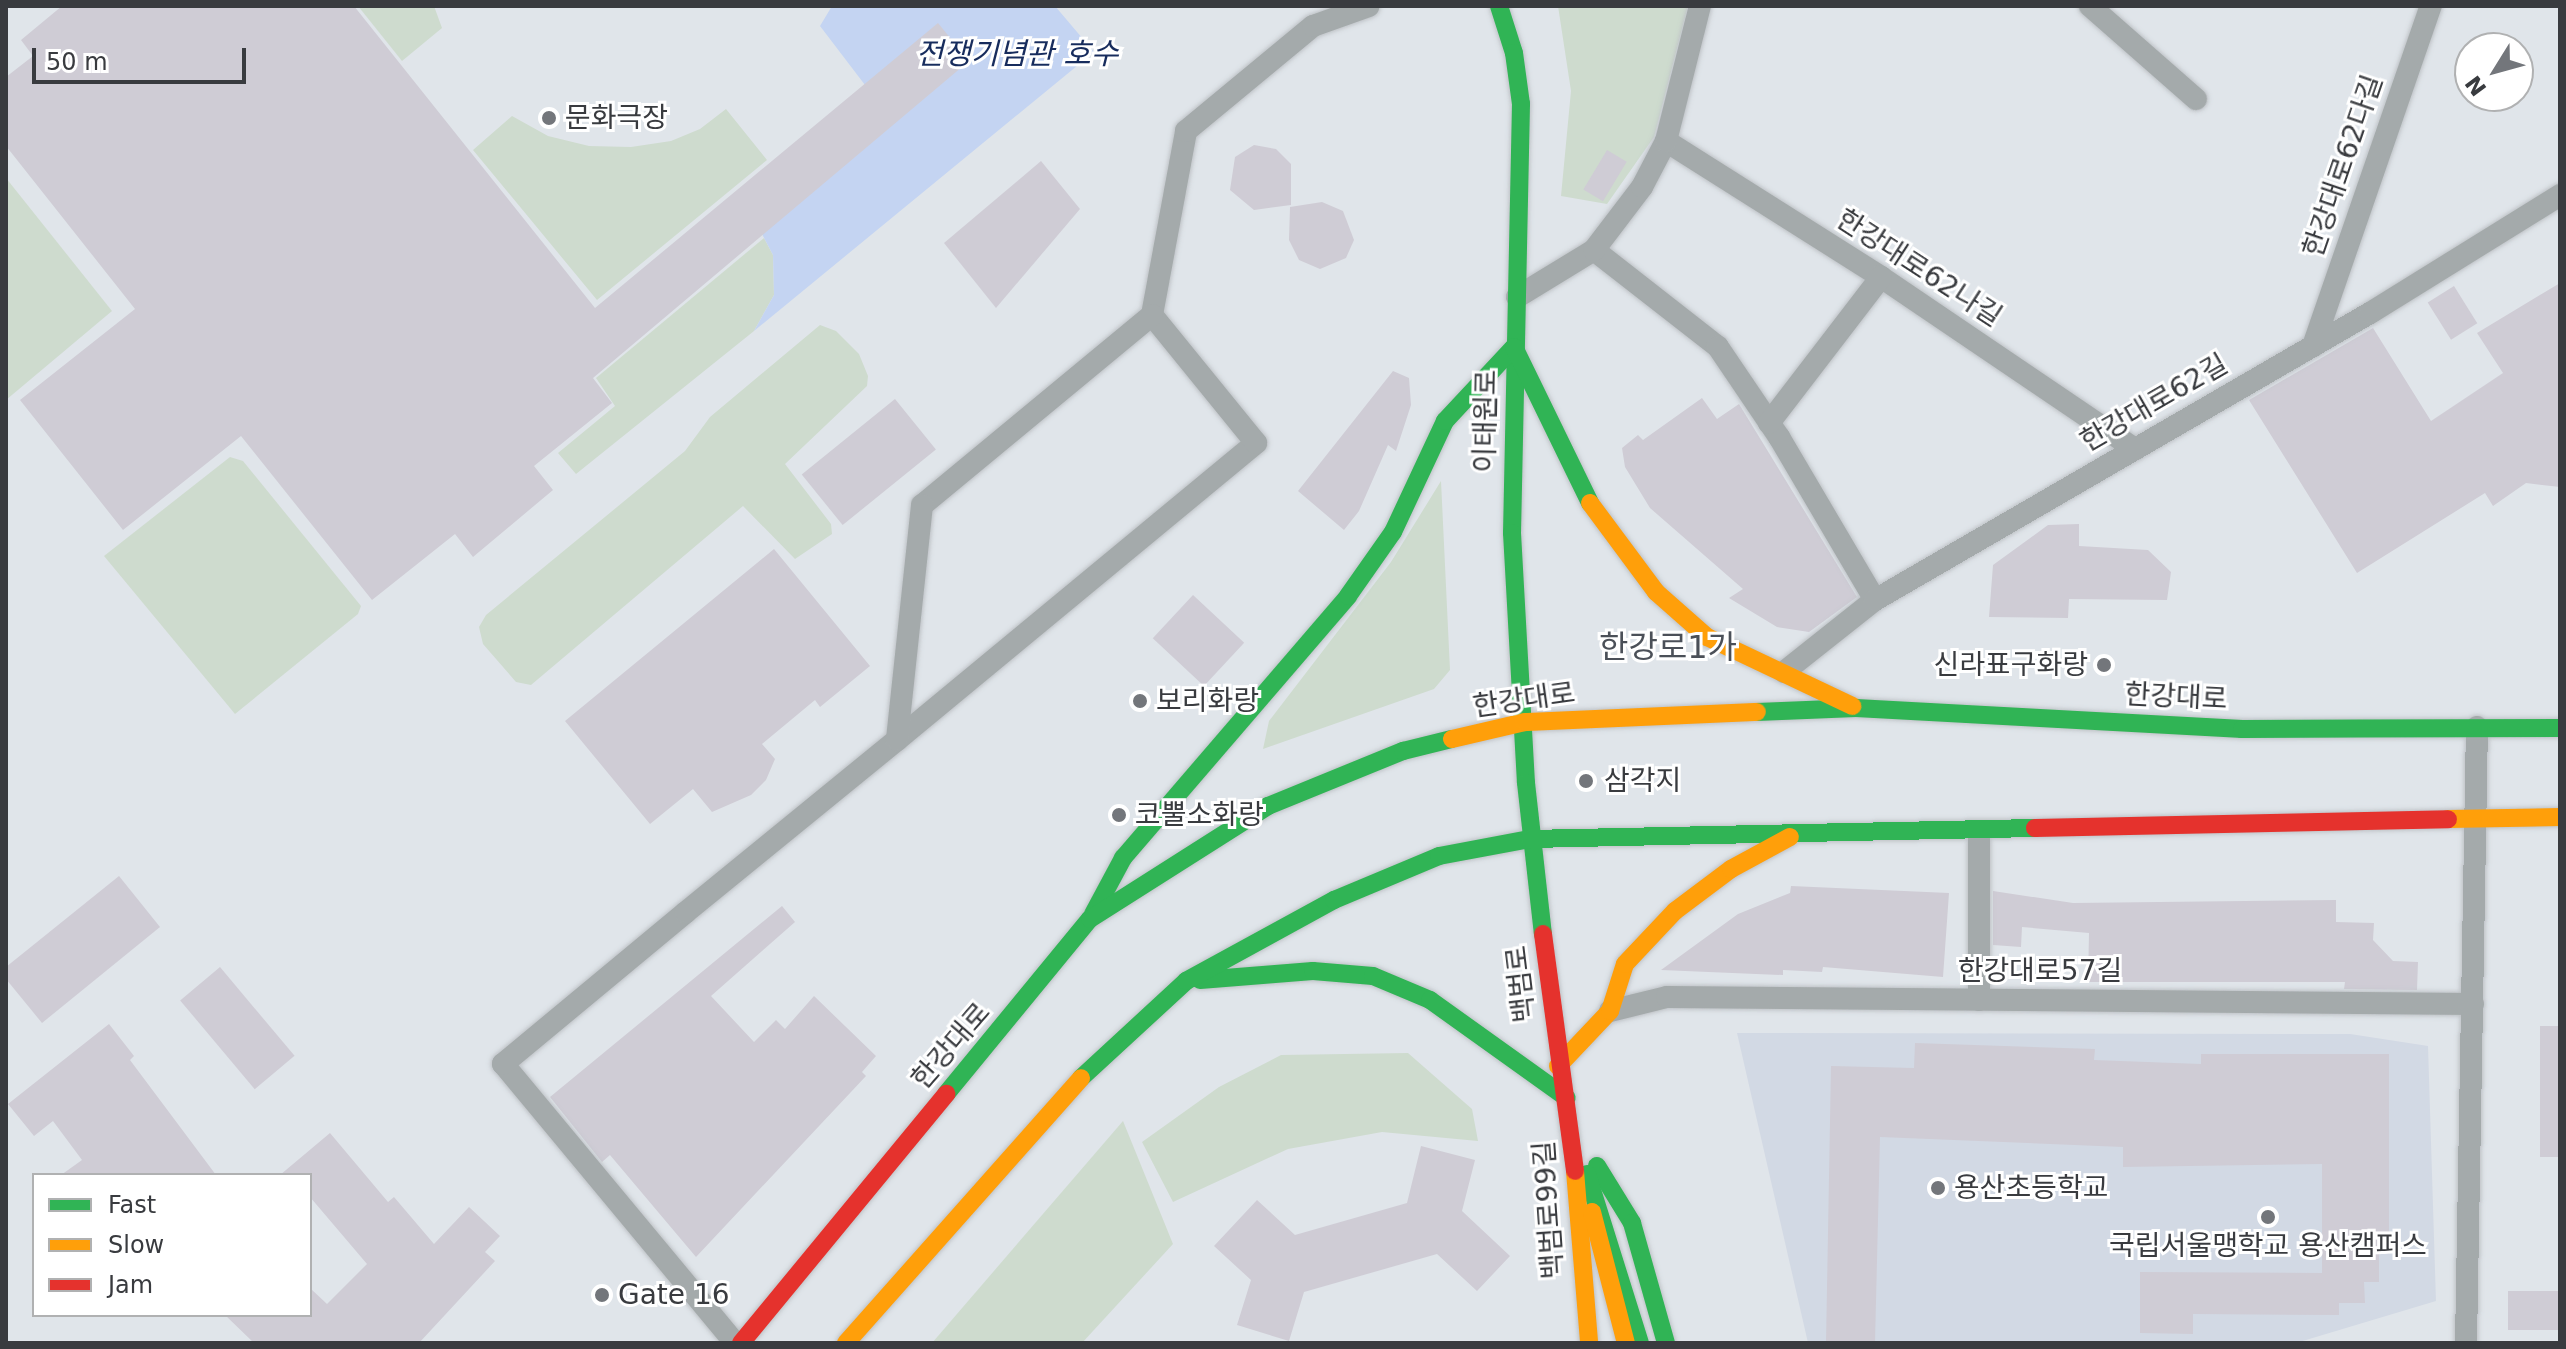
<!DOCTYPE html>
<html>
<head>
<meta charset="utf-8">
<style>
	body { margin:0 }
	#map { position:relative; width:2566px; height:1349px; overflow:hidden; background:#e0e5ea; font-family:"DejaVu Sans","Noto Sans KR",sans-serif }
	div>[style] { position:absolute }
	[style*='--x'] { left:calc(var(--x)*1px); top:calc(var(--y)*1px); width:calc(var(--w)*1px); rotate:calc(var(--a)*1deg) }
	.built>* { inset:0; background:#d2d9e4 }
	.green>* { inset:0; background:#cedbce }
	.water>* { inset:0; background:#c4d4f2 }
	.building>* { inset:0; background:#cfccd5; transform-origin:0 0 }
	.roads { filter:drop-shadow(0 0 2px #bfc3c7) drop-shadow(0 0 2px #bfc3c7) }
	.street>* { height:22px; margin:-11px; padding:0 11px; transform-origin:11px; border-radius:11px; background:#a4aaab }
	.fast>* { height:18px; margin:-9px; padding:0 9px; transform-origin:9px; border-radius:9px; background:#30b455 }
	.slow>* { height:18px; margin:-9px; padding:0 9px; transform-origin:9px; border-radius:9px; background:#ff9f0a }
	.jam>* { height:18px; margin:-9px; padding:0 9px; transform-origin:9px; border-radius:9px; background:#e5322d }
	.dots>* { width:22px; height:22px; translate:-50% -50%; box-sizing:border-box; border:4px solid #fff; border-radius:50% }
	span { translate:-50% -50%; white-space:nowrap; text-align:center; line-height:1.15; -webkit-text-stroke:6px #fff; paint-order:stroke }
	.poi-label { font-size:28px; color:#393b3f }
	.left { translate:0 -50%; text-align:left }
	.right { translate:-100% -50%; text-align:right }
	.street-label { font-size:28px; color:#393b3f }
	.water-label { font-size:30px; color:#172c5d; font-style:italic }
	.quarter-label { font-size:32px; color:#4b5058 }
	.frame { position:absolute; inset:0; border:8px solid #393b3f; pointer-events:none }
	.legend { position:absolute; left:32px; top:1173px; width:280px; height:144px; box-sizing:border-box; background:#fff; border:2px solid #b0b1b2; margin:0; padding:10px 14px; list-style:none; font-size:24px; color:#393b3f }
	.legend li { display:flex; align-items:center; gap:16px; height:40px }
	.legend b { width:40px; border:2px solid #b0b1b2 }
	.north { position:absolute; left:2454px; top:32px; width:80px; height:80px; box-sizing:border-box; background:#fff; border:2px solid #b0b1b2; border-radius:50%; rotate:233deg; font-size:22px; font-weight:700; line-height:32px; text-align:center; color:#393b3f }
	.north::after { content:''; display:block; margin:auto; width:28px; height:36px; background:#73767b; clip-path:polygon(50% 0,100% 100%,50% 72%,0 100%) }
	.scale { position:absolute; left:32px; top:48px; width:214px; height:36px; box-sizing:border-box; border:4px solid #393b3f; border-top:0; padding-left:10px; font-size:24px; line-height:28px; white-space:nowrap; color:#393b3f; -webkit-text-stroke:6px #fff; paint-order:stroke }
</style>
</head>
<body>
<div id="map">
	<div class="built">
		<div style="clip-path:polygon(1737px 1033px,2350px 1034px,2428px 1046px,2436px 1301px,2296px 1343px,1808px 1343px)"></div>
	</div>
	<div class="green">
		<div style="clip-path:polygon(358px 6px,434px 6px,442px 28px,402px 61px)"></div>
		<div style="clip-path:polygon(1558px 6px,1688px 6px,1654px 137px,1607px 204px,1561px 196px,1571px 91px)"></div>
		<div style="clip-path:polygon(726px 109px,767px 160px,597px 300px,473px 150px,512px 116px,548px 136px,589px 146px,631px 147px,671px 141px,700px 129px)"></div>
		<div style="clip-path:polygon(6px 178px,112px 311px,6px 400px)"></div>
		<div style="clip-path:polygon(764px 238px,773px 255px,774px 295px,754px 331px,576px 474px,558px 453px,615px 406px,596px 378px)"></div>
		<div style="clip-path:polygon(820px 325px,836px 331px,859px 354px,868px 376px,867px 386px,785px 464px,831px 524px,832px 534px,795px 559px,743px 506px,531px 685px,516px 682px,483px 644px,479px 627px,486px 615px,685px 451px,710px 417px)"></div>
		<div style="clip-path:polygon(230px 457px,243px 461px,361px 606px,358px 614px,235px 714px,104px 556px)"></div>
		<div style="clip-path:polygon(1441px 481px,1450px 670px,1434px 689px,1263px 749px,1269px 721px,1391px 562px)"></div>
		<div style="clip-path:polygon(1408px 1053px,1472px 1109px,1478px 1141px,1382px 1132px,1288px 1149px,1173px 1202px,1142px 1142px,1219px 1087px,1281px 1055px)"></div>
		<div style="clip-path:polygon(1123px 1121px,1173px 1244px,1082px 1343px,932px 1343px)"></div>
	</div>
	<div class="water">
		<div style="clip-path:polygon(832px 6px,1055px 6px,1094px 52px,754px 331px,774px 295px,773px 255px,762px 234px,865px 85px,820px 26px)"></div>
	</div>
	<div class="building">
		<div style="clip-path:polygon(62px 6px,354px 6px,595px 308px,938px 23px,969px 61px,593px 378px,612px 403px,534px 466px,553px 490px,473px 557px,455px 534px,372px 600px,241px 436px,123px 530px,20px 400px,135px 309px,6px 146px,6px 77px,33px 56px,21px 40px)"></div>
		<div style="clip-path:polygon(1254px 145px,1276px 149px,1291px 164px,1291px 205px,1254px 210px,1230px 190px,1235px 157px)"></div>
		<div style="left:1607px;top:150px;width:23px;height:46px;rotate:31deg"></div>
		<div style="clip-path:polygon(1041px 161px,1080px 209px,996px 308px,944px 243px)"></div>
		<div style="clip-path:polygon(1322px 202px,1343px 211px,1354px 240px,1346px 258px,1320px 269px,1299px 260px,1289px 240px,1290px 207px)"></div>
		<div style="clip-path:polygon(2560px 283px,2560px 487px,2526px 483px,2493px 506px,2485px 493px,2357px 573px,2249px 400px,2373px 328px,2431px 421px,2503px 373px,2477px 333px)"></div>
		<div style="left:2454px;top:286px;width:44px;height:31px;rotate:58deg"></div>
		<div style="clip-path:polygon(1393px 371px,1409px 378px,1411px 405px,1396px 451px,1388px 445px,1359px 511px,1344px 530px,1298px 491px)"></div>
		<div style="clip-path:polygon(1702px 398px,1717px 419px,1739px 404px,1857px 597px,1809px 632px,1777px 627px,1729px 598px,1743px 589px,1650px 508px,1625px 467px,1622px 448px,1638px 435px,1643px 440px)"></div>
		<div style="left:895px;top:399px;width:65px;height:120px;rotate:51deg"></div>
		<div style="clip-path:polygon(2079px 524px,2079px 546px,2148px 550px,2171px 572px,2167px 600px,2069px 599px,2068px 618px,1989px 617px,1993px 565px,2048px 525px)"></div>
		<div style="clip-path:polygon(774px 549px,870px 666px,820px 707px,815px 700px,762px 744px,775px 759px,766px 780px,751px 795px,712px 812px,693px 789px,650px 824px,565px 721px)"></div>
		<div style="left:1193px;top:595px;width:70px;height:59px;rotate:43deg"></div>
		<div style="clip-path:polygon(119px 876px,160px 927px,42px 1023px,6px 979px,6px 967px)"></div>
		<div style="clip-path:polygon(1791px 886px,1949px 893px,1943px 977px,1823px 967px,1822px 972px,1783px 970px,1783px 975px,1661px 970px,1738px 914px,1790px 893px)"></div>
		<div style="clip-path:polygon(1993px 891px,2073px 903px,2336px 900px,2336px 922px,2374px 923px,2373px 940px,2393px 961px,2418px 962px,2417px 990px,2344px 989px,2345px 982px,2088px 982px,2089px 933px,2022px 927px,2021px 947px,1993px 945px)"></div>
		<div style="clip-path:polygon(782px 906px,795px 922px,711px 996px,754px 1042px,776px 1020px,785px 1029px,814px 996px,876px 1056px,862px 1072px,866px 1076px,696px 1257px,610px 1155px,602px 1162px,550px 1097px)"></div>
		<div style="left:220px;top:967px;width:116px;height:52px;rotate:50deg"></div>
		<div style="clip-path:polygon(109px 1024px,134px 1056px,130px 1060px,216px 1175px,61px 1175px,82px 1160px,53px 1121px,34px 1136px,8px 1104px)"></div>
		<div style="left:2540px;top:1026px;width:20px;height:131px"></div>
		<div style="clip-path:polygon(1915px 1043px,2095px 1049px,2094px 1060px,2201px 1064px,2201px 1054px,2389px 1054px,2389px 1254px,2379px 1254px,2379px 1282px,2364px 1282px,2365px 1303px,2339px 1303px,2339px 1315px,2193px 1314px,2193px 1334px,2140px 1333px,2140px 1272px,2322px 1273px,2322px 1164px,2123px 1167px,2123px 1147px,1880px 1137px,1875px 1343px,1826px 1343px,1831px 1066px,1914px 1068px)"></div>
		<div style="clip-path:polygon(330px 1133px,388px 1202px,394px 1197px,434px 1244px,469px 1207px,500px 1236px,485px 1252px,495px 1261px,419px 1343px,254px 1343px,225px 1315px,310px 1315px,310px 1288px,327px 1304px,367px 1264px,310px 1197px,310px 1175px,280px 1175px)"></div>
		<div style="clip-path:polygon(1421px 1146px,1475px 1160px,1462px 1211px,1510px 1256px,1477px 1291px,1437px 1254px,1304px 1292px,1289px 1341px,1237px 1325px,1251px 1280px,1214px 1246px,1257px 1200px,1295px 1235px,1407px 1203px)"></div>
		<div style="left:2508px;top:1291px;width:52px;height:39px"></div>
	</div>
	<div class="roads">
		<div class="street">
			<div style="--x:2090;--y:6;--w:141;--a:41.3"></div>
			<div style="--x:1666;--y:141;--w:254;--a:32.3"></div>
			<div style="--x:1881;--y:277;--w:307;--a:34.1"></div>
			<div style="--x:1594;--y:250;--w:157;--a:38"></div>
			<div style="--x:1718;--y:347;--w:109;--a:55.9"></div>
			<div style="--x:1779;--y:437;--w:189;--a:59.5"></div>
			<div style="--x:1517;--y:297;--w:90;--a:-31.4"></div>
			<div style="--x:1594;--y:250;--w:79;--a:-52.7"></div>
			<div style="--x:1642;--y:187;--w:52;--a:-62.4"></div>
			<div style="--x:1666;--y:141;--w:139;--a:-75.9"></div>
			<div style="--x:1152;--y:315;--w:187;--a:-79.5"></div>
			<div style="--x:1186;--y:131;--w:165;--a:-39.6"></div>
			<div style="--x:1313;--y:26;--w:59;--a:-19.7"></div>
			<div style="--x:2313;--y:346;--w:360;--a:-70.9"></div>
			<div style="--x:1769;--y:423;--w:184;--a:-52.5"></div>
			<div style="--x:1784;--y:672;--w:116;--a:-38.4"></div>
			<div style="--x:1875;--y:600;--w:572;--a:-30.11"></div>
			<div style="--x:2370;--y:313;--w:224;--a:-31.8"></div>
			<div style="--x:1979;--y:831;--w:169;--a:90"></div>
			<div style="--x:1610;--y:1011;--w:59;--a:-13.8"></div>
			<div style="--x:1667;--y:997;--w:806;--a:0.5"></div>
			<div style="--x:735;--y:1343;--w:363;--a:-129.7"></div>
			<div style="--x:503;--y:1064;--w:238;--a:-39.7"></div>
			<div style="--x:686;--y:912;--w:272;--a:-39.2"></div>
			<div style="--x:897;--y:740;--w:466;--a:-39.6"></div>
			<div style="--x:1256;--y:443;--w:165;--a:-129.1"></div>
			<div style="--x:1152;--y:315;--w:298;--a:140.4"></div>
			<div style="--x:922;--y:505;--w:236;--a:96.1"></div>
			<div style="--x:2466;--y:1343;--w:616;--a:-88.98"></div>
		</div>
		<div class="fast">
			<div style="--x:1499;--y:6;--w:49;--a:72.3"></div>
			<div style="--x:1514;--y:53;--w:51;--a:82.2"></div>
			<div style="--x:1521;--y:104;--w:429;--a:91.2"></div>
			<div style="--x:1512;--y:533;--w:250;--a:86.8"></div>
			<div style="--x:1526;--y:783;--w:152;--a:83.6"></div>
			<div style="--x:1757;--y:712;--w:99;--a:-2.3"></div>
			<div style="--x:1856;--y:708;--w:387;--a:3.1"></div>
			<div style="--x:2242;--y:729;--w:318;--a:-0.2"></div>
			<div style="--x:1093;--y:914;--w:64;--a:-61.8"></div>
			<div style="--x:1123;--y:858;--w:345;--a:-49.3"></div>
			<div style="--x:1348;--y:596;--w:78;--a:-54.9"></div>
			<div style="--x:1393;--y:532;--w:123;--a:-64.9"></div>
			<div style="--x:1445;--y:421;--w:101;--a:-47"></div>
			<div style="--x:1514;--y:347;--w:174;--a:64"></div>
			<div style="--x:1200;--y:980;--w:113;--a:-4.6"></div>
			<div style="--x:1313;--y:971;--w:60;--a:4.8"></div>
			<div style="--x:1373;--y:976;--w:62;--a:22.8"></div>
			<div style="--x:1430;--y:1000;--w:168;--a:35.6"></div>
			<div style="--x:1081;--y:1078;--w:143;--a:-42.7"></div>
			<div style="--x:1186;--y:981;--w:169;--a:-28.7"></div>
			<div style="--x:1334;--y:900;--w:114;--a:-22.7"></div>
			<div style="--x:1439;--y:856;--w:93;--a:-10.6"></div>
			<div style="--x:1530;--y:839;--w:505;--a:-1.25"></div>
			<div style="--x:946;--y:1094;--w:227;--a:-50.6"></div>
			<div style="--x:1090;--y:919;--w:211;--a:-32.4"></div>
			<div style="--x:1268;--y:806;--w:146;--a:-22.2"></div>
			<div style="--x:1403;--y:751;--w:50;--a:-13.8"></div>
			<div style="--x:1597;--y:1166;--w:67;--a:58.4"></div>
			<div style="--x:1632;--y:1223;--w:125;--a:74.2"></div>
			<div style="--x:1587;--y:1174;--w:177;--a:72.6"></div>
		</div>
		<div class="slow">
			<div style="--x:1590;--y:503;--w:111;--a:53.4"></div>
			<div style="--x:1656;--y:592;--w:68;--a:41.4"></div>
			<div style="--x:1707;--y:637;--w:161;--a:25.4"></div>
			<div style="--x:1452;--y:739;--w:75;--a:-13.1"></div>
			<div style="--x:1525;--y:722;--w:232;--a:-2.5"></div>
			<div style="--x:2448;--y:819;--w:112;--a:-1"></div>
			<div style="--x:1558;--y:1066;--w:76;--a:-46.6"></div>
			<div style="--x:1610;--y:1011;--w:49;--a:-72.3"></div>
			<div style="--x:1625;--y:964;--w:73;--a:-46.7"></div>
			<div style="--x:1675;--y:911;--w:70;--a:-36.9"></div>
			<div style="--x:1731;--y:869;--w:67;--a:-28.5"></div>
			<div style="--x:1575;--y:1171;--w:173;--a:85.3"></div>
			<div style="--x:1592;--y:1212;--w:135;--a:75.5"></div>
			<div style="--x:846;--y:1343;--w:354;--a:-48.4"></div>
		</div>
		<div class="jam">
			<div style="--x:2035;--y:828;--w:413;--a:-1.2"></div>
			<div style="--x:1543;--y:934;--w:239;--a:82.3"></div>
			<div style="--x:741;--y:1343;--w:323;--a:-50.5"></div>
		</div>
	</div>
	<div class="dots">
		<div style="left:549px;top:118px;background:#73767b"></div>
		<div style="left:2104px;top:665px;background:#73767b"></div>
		<div style="left:1140px;top:701px;background:#73767b"></div>
		<div style="left:1586px;top:781px;background:#73767b"></div>
		<div style="left:1119px;top:815px;background:#73767b"></div>
		<div style="left:1938px;top:1188px;background:#73767b"></div>
		<div style="left:2268px;top:1217px;background:#73767b"></div>
		<div style="left:602px;top:1295px;background:#73767b"></div>
	</div>
	<div class="poi-label">
		<span class="left" style="left:565px;top:118px">문화극장</span>
		<span class="right" style="left:2088px;top:665px">신라표구화랑</span>
		<span class="left" style="left:1156px;top:701px">보리화랑</span>
		<span class="left" style="left:1604px;top:781px">삼각지</span>
		<span class="left" style="left:1135px;top:815px">코뿔소화랑</span>
		<span class="left" style="left:1954px;top:1188px">용산초등학교</span>
		<span style="left:2268px;top:1246px">국립서울맹학교 용산캠퍼스</span>
		<span class="left" style="left:618px;top:1295px">Gate 16</span>
	</div>
	<div class="street-label">
		<span style="left:2343px;top:166px;rotate:-71deg">한강대로62다길</span>
		<span style="left:1919px;top:268px;rotate:33deg">한강대로62나길</span>
		<span style="left:2154px;top:403px;rotate:-30deg">한강대로62길</span>
		<span style="left:1486px;top:421px;rotate:-89deg">이태원로</span>
		<span style="left:2176px;top:697px;rotate:3deg">한강대로</span>
		<span style="left:1524px;top:700px;rotate:-8deg">한강대로</span>
		<span style="left:2040px;top:971px">한강대로57길</span>
		<span style="left:1521px;top:984px;rotate:-97deg">백범로</span>
		<span style="left:951px;top:1046px;rotate:-49deg">한강대로</span>
		<span style="left:1549px;top:1210px;rotate:-94deg">백범로99길</span>
	</div>
	<div class="water-label">
		<span style="left:1017px;top:54px">전쟁기념관 호수</span>
	</div>
	<div class="quarter-label">
		<span style="left:1668px;top:647px">한강로1가</span>
	</div>
	<div class="frame"></div>
	<ul class="legend">
	<li><b style="height:10px;background:#30b455"></b>Fast</li>
	<li><b style="height:10px;background:#ff9f0a"></b>Slow</li>
	<li><b style="height:10px;background:#e5322d"></b>Jam</li>
	</ul>
	<div class="north">N</div>
	<div class="scale">50 m</div>
</div>
</body>
</html>
